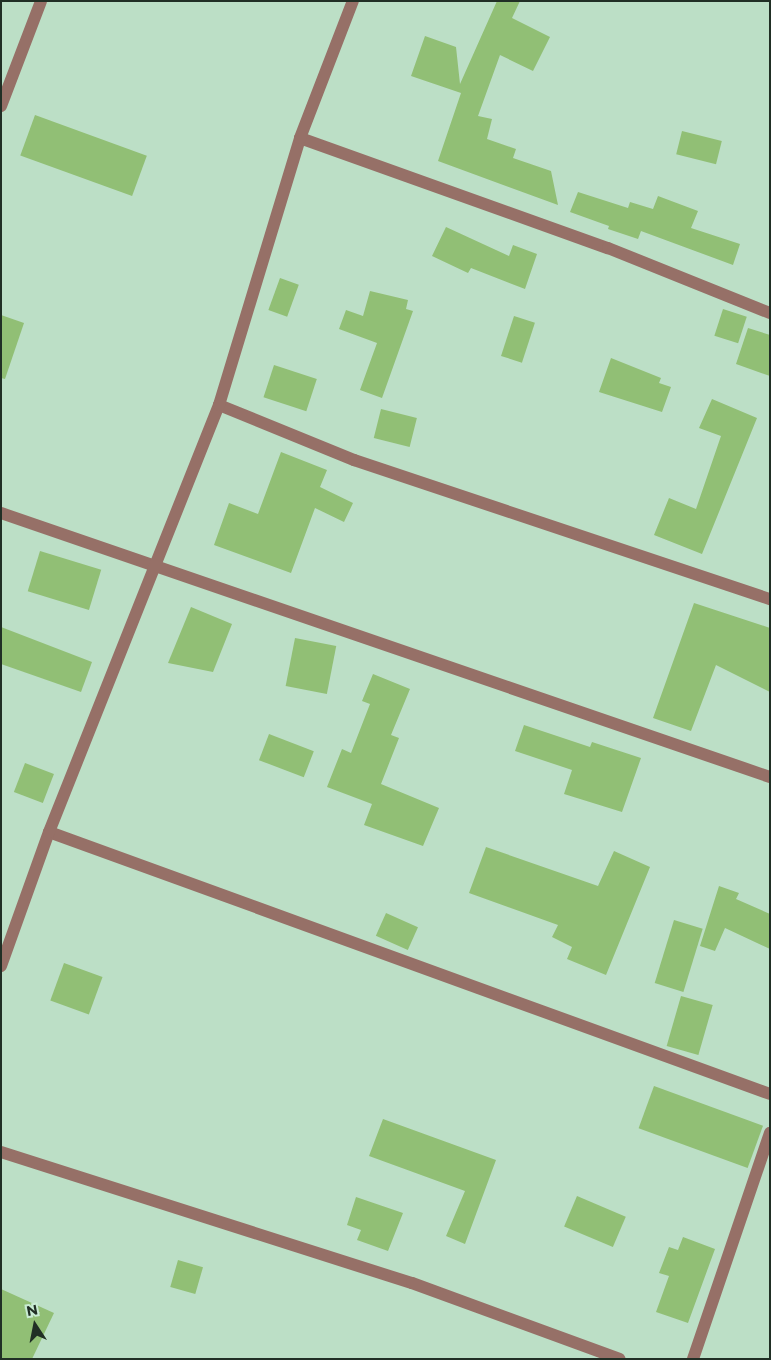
<!DOCTYPE html>
<html>
<head>
<meta charset="utf-8">
<style>
	body { margin:0 }
	#map { position:relative; width:771px; height:1360px; overflow:hidden; background:#bcdfc6; font-family:Montserrat,sans-serif }
	div>[style] { position:absolute }
	[style*='--x'] { left:calc(var(--x)*1px); top:calc(var(--y)*1px); width:calc(var(--w)*1px); rotate:calc(var(--a)*1deg) }
	.building>* { inset:0; background:#91bf75; transform-origin:0 0 }
	.minor>* { height:12px; margin:-6px; padding:0 6px; transform-origin:6px; border-radius:6px; background:#967067 }
	span { translate:-50% -50%; white-space:nowrap; text-align:center; line-height:1.15; -webkit-text-stroke:4px #c9ecd3; paint-order:stroke }
	.frame { position:absolute; inset:0; border:2px solid #212f25; pointer-events:none }
	.north { position:absolute; left:10px; top:1300px; width:50px; height:50px; -webkit-text-stroke:4px #c9ecd3; paint-order:stroke; rotate:349deg; font-size:14px; font-weight:700; line-height:20px; text-align:center; color:#212f25 }
	.north::after { content:''; display:block; margin:auto; width:18px; height:22px; background:#212f25; clip-path:polygon(50% 0,100% 100%,50% 72%,0 100%) }
</style>
</head>
<body>
<div id="map">
	<div class="building">
		<div style="clip-path:polygon(497px 1px,520px 1px,512px 18px,550px 37px,533px 71px,500px 55px,478px 116px,492px 119px,487px 139px,516px 149px,513px 158px,551px 171px,558px 205px,438px 161px,461px 93px,411px 76px,425px 36px,456px 47px,460px 84px)"></div>
		<div style="left:35px;top:115px;width:119px;height:43px;rotate:20deg"></div>
		<div style="left:682px;top:131px;width:41px;height:24px;rotate:14deg"></div>
		<div style="clip-path:polygon(578px 192px,628px 208px,630px 202px,653px 209px,658px 196px,698px 211px,691px 228px,740px 244px,733px 265px,641px 231px,638px 239px,608px 229px,609px 226px,570px 212px)"></div>
		<div style="clip-path:polygon(446px 227px,509px 256px,513px 245px,537px 254px,525px 289px,471px 268px,468px 273px,432px 256px)"></div>
		<div style="left:280px;top:278px;width:20px;height:34px;rotate:20deg"></div>
		<div style="clip-path:polygon(370px 291px,408px 300px,406px 309px,413px 311px,382px 398px,360px 390px,377px 343px,339px 329px,346px 310px,363px 316px)"></div>
		<div style="left:723px;top:309px;width:25px;height:28px;rotate:18deg"></div>
		<div style="clip-path:polygon(1px 315px,24px 323px,5px 379px,1px 378px)"></div>
		<div style="left:514px;top:316px;width:22px;height:42px;rotate:18deg"></div>
		<div style="clip-path:polygon(748px 328px,770px 335px,770px 376px,736px 364px)"></div>
		<div style="clip-path:polygon(611px 358px,661px 378px,659px 383px,671px 387px,662px 412px,599px 392px)"></div>
		<div style="left:274px;top:365px;width:45px;height:34px;rotate:18deg"></div>
		<div style="clip-path:polygon(712px 399px,757px 418px,702px 554px,654px 535px,669px 498px,696px 509px,721px 436px,699px 428px)"></div>
		<div style="left:381px;top:409px;width:37px;height:30px;rotate:14deg"></div>
		<div style="clip-path:polygon(281px 452px,327px 470px,320px 487px,353px 503px,344px 522px,315px 508px,291px 573px,214px 545px,229px 503px,258px 514px)"></div>
		<div style="left:40px;top:551px;width:64px;height:42px;rotate:17deg"></div>
		<div style="clip-path:polygon(694px 603px,770px 628px,770px 692px,716px 665px,691px 731px,653px 718px)"></div>
		<div style="clip-path:polygon(191px 607px,232px 624px,213px 672px,168px 663px)"></div>
		<div style="clip-path:polygon(1px 627px,92px 662px,81px 692px,1px 664px)"></div>
		<div style="left:295px;top:638px;width:42px;height:49px;rotate:11deg"></div>
		<div style="clip-path:polygon(373px 674px,410px 689px,391px 735px,399px 738px,381px 784px,439px 808px,423px 846px,364px 825px,372px 804px,327px 787px,342px 749px,351px 753px,370px 704px,362px 701px)"></div>
		<div style="clip-path:polygon(524px 725px,590px 747px,592px 742px,641px 758px,622px 812px,564px 794px,572px 770px,515px 751px)"></div>
		<div style="left:269px;top:734px;width:48px;height:28px;rotate:21deg"></div>
		<div style="left:25px;top:763px;width:31px;height:31px;rotate:21deg"></div>
		<div style="clip-path:polygon(486px 847px,598px 886px,614px 851px,650px 867px,606px 975px,567px 959px,572px 947px,552px 937px,558px 925px,469px 893px)"></div>
		<div style="clip-path:polygon(719px 886px,739px 893px,736px 899px,770px 914px,770px 949px,725px 928px,715px 951px,700px 946px)"></div>
		<div style="left:386px;top:913px;width:35px;height:25px;rotate:24deg"></div>
		<div style="left:674px;top:920px;width:30px;height:66px;rotate:17deg"></div>
		<div style="left:64px;top:963px;width:41px;height:40px;rotate:20deg"></div>
		<div style="left:681px;top:996px;width:33px;height:52px;rotate:16deg"></div>
		<div style="left:654px;top:1086px;width:116px;height:45px;rotate:20deg"></div>
		<div style="clip-path:polygon(383px 1119px,496px 1160px,465px 1244px,446px 1236px,465px 1191px,369px 1156px)"></div>
		<div style="left:577px;top:1196px;width:53px;height:33px;rotate:23deg"></div>
		<div style="clip-path:polygon(356px 1197px,403px 1213px,388px 1251px,357px 1240px,361px 1230px,347px 1225px)"></div>
		<div style="clip-path:polygon(683px 1237px,715px 1249px,688px 1323px,656px 1312px,669px 1276px,659px 1273px,669px 1247px,678px 1250px)"></div>
		<div style="left:178px;top:1260px;width:26px;height:28px;rotate:16deg"></div>
		<div style="clip-path:polygon(1px 1289px,54px 1313px,32px 1359px,1px 1359px)"></div>
	</div>
	<div class="minor">
		<div style="--x:1;--y:106;--w:112;--a:-69.1"></div>
		<div style="--x:300;--y:138;--w:327;--a:19.7"></div>
		<div style="--x:608;--y:248;--w:175;--a:21.9"></div>
		<div style="--x:219;--y:405;--w:146;--a:22.2"></div>
		<div style="--x:354;--y:460;--w:439;--a:18.5"></div>
		<div style="--x:1;--y:513;--w:813;--a:18.95"></div>
		<div style="--x:49;--y:832;--w:767;--a:19.97"></div>
		<div style="--x:1;--y:966;--w:142;--a:-70.3"></div>
		<div style="--x:49;--y:832;--w:460;--a:-68.3"></div>
		<div style="--x:219;--y:405;--w:279;--a:-73.1"></div>
		<div style="--x:300;--y:138;--w:147;--a:-68.9"></div>
		<div style="--x:1;--y:1152;--w:431;--a:17.7"></div>
		<div style="--x:412;--y:1283;--w:221;--a:20.1"></div>
		<div style="--x:693;--y:1359;--w:239;--a:-71.2"></div>
	</div>
	<div class="frame"></div>
	<div class="north">N</div>
</div>
</body>
</html>
